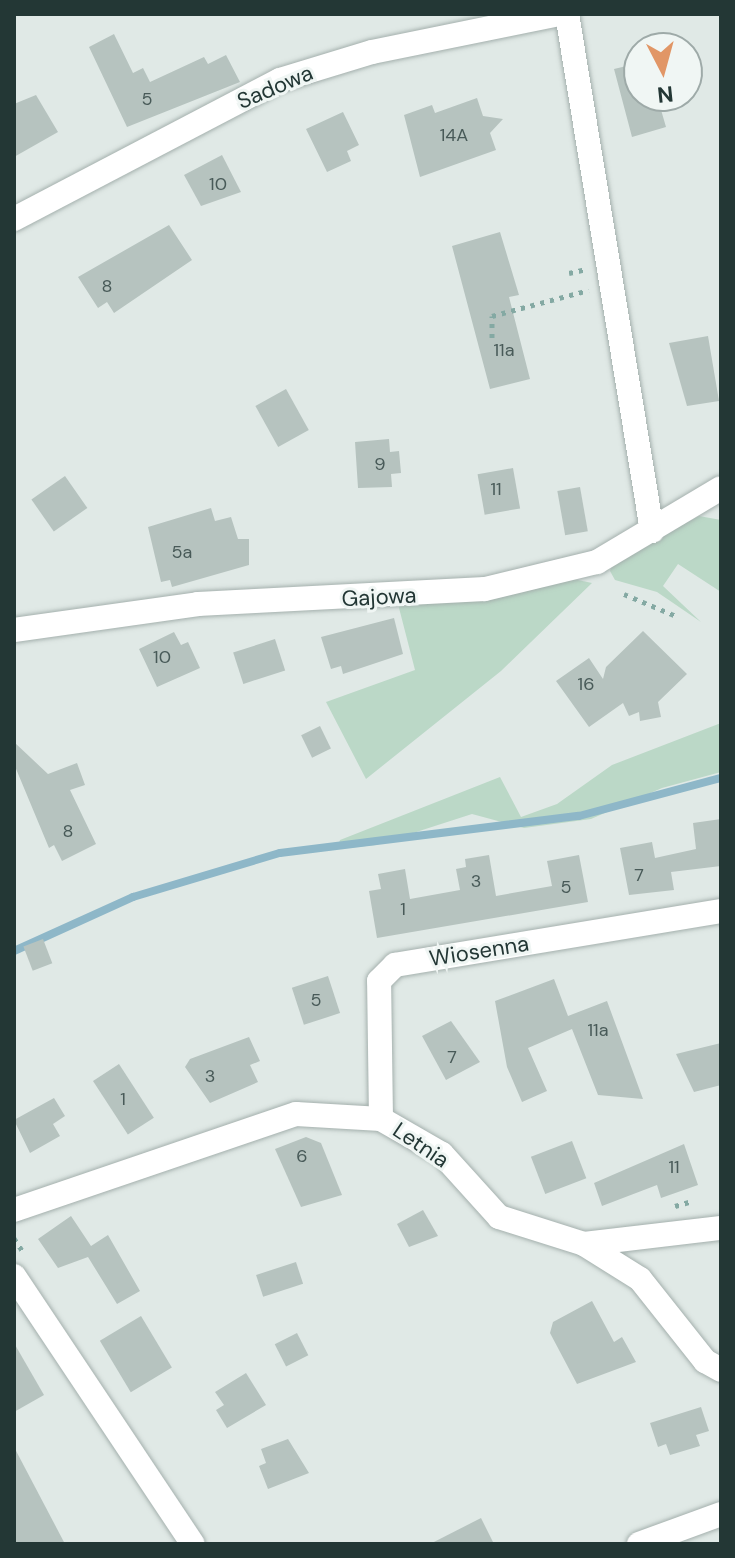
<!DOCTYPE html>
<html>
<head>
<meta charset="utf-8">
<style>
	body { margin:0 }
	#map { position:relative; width:735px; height:1558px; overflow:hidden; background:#e0e9e6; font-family:"DM Sans",sans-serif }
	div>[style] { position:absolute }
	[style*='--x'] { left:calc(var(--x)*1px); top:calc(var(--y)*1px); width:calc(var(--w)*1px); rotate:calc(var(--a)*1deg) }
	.green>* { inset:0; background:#bbd8c7 }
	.stream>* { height:8px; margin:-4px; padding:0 4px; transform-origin:4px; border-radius:4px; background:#8eb7c8 }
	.building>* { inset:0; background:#b6c3bf; transform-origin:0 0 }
	.path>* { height:5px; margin-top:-2.5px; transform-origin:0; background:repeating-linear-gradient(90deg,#84a9a3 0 4px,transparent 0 10px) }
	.roads { filter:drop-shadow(0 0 2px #a4b0ad) drop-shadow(0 0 2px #a4b0ad) }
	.street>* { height:24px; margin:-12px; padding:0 12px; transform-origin:12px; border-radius:12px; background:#fff }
	.secondary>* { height:24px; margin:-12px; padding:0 12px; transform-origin:12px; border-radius:12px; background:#fff }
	span { translate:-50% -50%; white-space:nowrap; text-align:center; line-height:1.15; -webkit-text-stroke:6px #f0f6f4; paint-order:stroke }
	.number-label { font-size:18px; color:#485a58 }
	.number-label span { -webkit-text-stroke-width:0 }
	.street-label { font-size:22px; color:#233735 }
	.frame { position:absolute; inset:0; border:16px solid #233735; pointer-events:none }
	.north { position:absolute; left:623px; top:32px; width:80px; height:80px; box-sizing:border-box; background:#f0f6f4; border:2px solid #9eaaa8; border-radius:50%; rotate:174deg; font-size:22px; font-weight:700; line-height:32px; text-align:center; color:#233735 }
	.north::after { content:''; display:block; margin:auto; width:28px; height:36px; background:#e19666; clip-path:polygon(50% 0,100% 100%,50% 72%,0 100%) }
</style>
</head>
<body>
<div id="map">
	<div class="green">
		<div style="clip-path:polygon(699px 516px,721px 520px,721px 592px,678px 564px,663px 586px,701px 622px,657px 592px,615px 580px,610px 571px,613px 562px)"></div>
		<div style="clip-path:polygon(564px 577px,592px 583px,501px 671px,366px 779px,326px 702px,415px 670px,398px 604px)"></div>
		<div style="clip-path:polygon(721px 723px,721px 772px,662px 788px,591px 819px,524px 828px,472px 814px,376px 845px,337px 849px,340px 840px,500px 777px,521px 817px,557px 804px,612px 765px)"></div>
	</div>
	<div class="stream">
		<div style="--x:14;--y:951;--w:131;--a:-24.4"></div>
		<div style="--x:133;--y:897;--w:153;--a:-16.7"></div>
		<div style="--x:280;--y:853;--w:301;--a:-7.1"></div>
		<div style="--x:579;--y:816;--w:147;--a:-15"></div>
	</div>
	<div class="building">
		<div style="clip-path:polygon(114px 34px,133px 73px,143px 68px,150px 82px,204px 57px,208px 64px,226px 55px,240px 82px,127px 127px,89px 47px)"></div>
		<div style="clip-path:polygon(639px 63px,639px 96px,657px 96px,666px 127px,632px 137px,614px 69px)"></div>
		<div style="clip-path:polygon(36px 95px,58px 132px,14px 157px,14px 104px)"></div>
		<div style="clip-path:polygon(477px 98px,483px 116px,503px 119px,490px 133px,496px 150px,420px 177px,404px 115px,432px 105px,435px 113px)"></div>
		<div style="clip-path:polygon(343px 112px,359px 145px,347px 151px,351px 161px,327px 172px,306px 129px)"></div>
		<div style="clip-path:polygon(222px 155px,241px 192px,201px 206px,184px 175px)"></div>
		<div style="clip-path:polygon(169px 225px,192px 260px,114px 313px,107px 302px,98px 308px,78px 277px)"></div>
		<div style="clip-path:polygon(500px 232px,519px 295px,509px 297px,530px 379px,490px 389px,452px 246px)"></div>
		<div style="clip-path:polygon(708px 336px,719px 401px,687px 406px,669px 343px)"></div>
		<div style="left:286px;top:389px;width:47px;height:35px;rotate:61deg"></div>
		<div style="clip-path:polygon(389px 439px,390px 452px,399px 451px,401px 473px,391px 474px,392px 487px,358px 488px,355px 442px)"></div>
		<div style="left:513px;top:468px;width:41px;height:36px;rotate:80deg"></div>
		<div style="left:65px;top:476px;width:39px;height:41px;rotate:55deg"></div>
		<div style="left:580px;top:487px;width:45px;height:23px;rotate:80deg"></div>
		<div style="clip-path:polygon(211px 508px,215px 521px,231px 517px,238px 539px,249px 539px,249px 565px,172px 587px,170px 580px,161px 582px,148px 527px)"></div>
		<div style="clip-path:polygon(394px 618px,403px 654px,343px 674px,341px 666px,331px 669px,321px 637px)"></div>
		<div style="clip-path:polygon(643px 631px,687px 674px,658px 702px,661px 717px,640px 721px,639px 712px,629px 716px,623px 703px,589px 727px,556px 681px,589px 658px,603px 679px,606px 667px)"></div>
		<div style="clip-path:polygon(174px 632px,181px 645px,188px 642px,200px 668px,157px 687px,139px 649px)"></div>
		<div style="left:275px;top:639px;width:33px;height:44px;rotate:72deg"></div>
		<div style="left:320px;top:726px;width:25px;height:21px;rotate:64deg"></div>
		<div style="clip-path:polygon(14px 742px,48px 774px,77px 763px,85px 785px,70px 790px,96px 844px,62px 861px,54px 845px,49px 848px,14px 764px)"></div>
		<div style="clip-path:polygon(721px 819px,721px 866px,671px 872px,674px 890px,629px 895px,620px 848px,652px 842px,655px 858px,696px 849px,693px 823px)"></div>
		<div style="clip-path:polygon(489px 855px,496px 896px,552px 886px,547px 861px,579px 855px,588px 902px,377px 938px,369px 891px,381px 889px,378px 874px,405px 869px,410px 899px,460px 890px,456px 869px,466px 867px,465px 859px)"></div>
		<div style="left:43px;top:939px;width:26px;height:21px;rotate:69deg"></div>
		<div style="left:328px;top:976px;width:39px;height:38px;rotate:72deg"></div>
		<div style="clip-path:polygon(554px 979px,568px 1016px,607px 1001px,643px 1099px,598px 1095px,572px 1029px,528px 1048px,547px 1091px,522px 1102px,507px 1067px,495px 1001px)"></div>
		<div style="clip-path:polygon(451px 1021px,480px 1062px,446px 1080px,422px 1036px)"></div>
		<div style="clip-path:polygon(249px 1037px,260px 1061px,250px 1065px,258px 1082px,210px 1103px,185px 1067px,190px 1059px)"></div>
		<div style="clip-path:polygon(721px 1043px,721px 1085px,694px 1092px,676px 1054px)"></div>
		<div style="left:119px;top:1064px;width:64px;height:31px;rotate:57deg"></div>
		<div style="clip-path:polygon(54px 1098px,65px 1116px,53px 1124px,60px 1136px,30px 1153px,14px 1120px)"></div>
		<div style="clip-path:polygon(306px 1137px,321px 1143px,342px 1195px,301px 1207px,275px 1149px)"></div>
		<div style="left:572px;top:1141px;width:40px;height:44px;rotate:69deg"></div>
		<div style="clip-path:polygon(684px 1144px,698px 1185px,661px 1198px,657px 1185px,602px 1206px,594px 1183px)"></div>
		<div style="clip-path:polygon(423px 1210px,438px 1236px,409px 1247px,397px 1224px)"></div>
		<div style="clip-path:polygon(71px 1216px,91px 1246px,108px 1235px,140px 1291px,117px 1304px,88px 1257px,58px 1268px,38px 1239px)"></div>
		<div style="left:296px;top:1262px;width:23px;height:42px;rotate:72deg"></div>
		<div style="clip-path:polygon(592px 1301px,614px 1342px,622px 1337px,636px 1362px,577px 1384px,550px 1333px,553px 1322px)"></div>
		<div style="left:141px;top:1316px;width:60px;height:48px;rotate:59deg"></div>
		<div style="left:297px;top:1333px;width:25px;height:25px;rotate:63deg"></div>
		<div style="clip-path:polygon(14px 1343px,44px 1395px,14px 1412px)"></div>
		<div style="clip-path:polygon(246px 1373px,266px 1405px,227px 1428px,216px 1410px,224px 1405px,215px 1392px)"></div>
		<div style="clip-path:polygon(701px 1407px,709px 1431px,696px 1435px,700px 1446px,670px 1455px,666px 1444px,658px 1447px,650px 1423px)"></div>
		<div style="clip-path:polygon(288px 1439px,309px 1473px,268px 1489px,259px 1466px,266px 1463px,261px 1449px)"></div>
		<div style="clip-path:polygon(14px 1447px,65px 1544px,14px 1544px)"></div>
		<div style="clip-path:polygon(481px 1518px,494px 1544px,430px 1544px)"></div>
	</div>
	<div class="path">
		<div style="--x:569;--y:273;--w:18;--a:-13"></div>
		<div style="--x:492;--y:338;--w:22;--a:-90"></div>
		<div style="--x:492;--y:316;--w:100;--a:-15"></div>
		<div style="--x:624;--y:594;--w:56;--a:22.9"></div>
		<div style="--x:675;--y:1206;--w:19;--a:-16"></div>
		<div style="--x:14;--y:1238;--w:17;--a:57"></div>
	</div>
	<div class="roads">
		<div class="street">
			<div style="--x:567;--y:14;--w:524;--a:80.66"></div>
			<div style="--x:14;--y:219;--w:300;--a:-27.6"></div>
			<div style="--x:280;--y:80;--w:96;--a:-16.9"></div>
			<div style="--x:372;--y:52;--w:190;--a:-11.5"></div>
			<div style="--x:14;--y:630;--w:186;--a:-8"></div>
			<div style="--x:198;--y:604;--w:287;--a:-3"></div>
			<div style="--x:485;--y:589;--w:115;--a:-13.6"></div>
			<div style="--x:597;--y:562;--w:144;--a:-30.8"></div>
			<div style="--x:381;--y:1119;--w:138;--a:-90.8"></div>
			<div style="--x:379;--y:981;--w:23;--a:-45"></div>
			<div style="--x:395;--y:965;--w:330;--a:-9.4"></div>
			<div style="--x:14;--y:1210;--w:298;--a:-18.8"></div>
			<div style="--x:296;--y:1114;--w:85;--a:3.4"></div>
			<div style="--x:381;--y:1119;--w:70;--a:29.8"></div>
			<div style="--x:442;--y:1154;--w:85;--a:47.9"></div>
			<div style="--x:499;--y:1217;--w:89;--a:17.6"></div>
			<div style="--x:584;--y:1244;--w:138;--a:-6.7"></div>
			<div style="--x:584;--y:1244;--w:66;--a:32"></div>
			<div style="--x:640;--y:1279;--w:105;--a:51.6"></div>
			<div style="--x:705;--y:1361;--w:18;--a:29"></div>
			<div style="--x:639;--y:1544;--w:87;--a:-20.1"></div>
		</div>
		<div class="secondary">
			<div style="--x:14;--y:1276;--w:322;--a:56.3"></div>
		</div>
	</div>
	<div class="number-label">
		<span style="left:147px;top:99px">5</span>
		<span style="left:454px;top:135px">14A</span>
		<span style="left:218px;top:184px">10</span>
		<span style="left:107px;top:286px">8</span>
		<span style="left:504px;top:350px">11a</span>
		<span style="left:380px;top:464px">9</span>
		<span style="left:496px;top:489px">11</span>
		<span style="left:182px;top:552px">5a</span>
		<span style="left:162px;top:657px">10</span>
		<span style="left:586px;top:684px">16</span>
		<span style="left:68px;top:831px">8</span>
		<span style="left:639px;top:875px">7</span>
		<span style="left:476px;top:881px">3</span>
		<span style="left:566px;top:887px">5</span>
		<span style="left:403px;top:909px">1</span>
		<span style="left:316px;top:1000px">5</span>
		<span style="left:598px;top:1030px">11a</span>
		<span style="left:452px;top:1057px">7</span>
		<span style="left:210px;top:1076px">3</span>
		<span style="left:123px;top:1099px">1</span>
		<span style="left:302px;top:1156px">6</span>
		<span style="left:674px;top:1167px">11</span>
	</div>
	<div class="street-label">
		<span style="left:275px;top:87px;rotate:-23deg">Sadowa</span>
		<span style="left:379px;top:597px;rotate:-3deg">Gajowa</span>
		<span style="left:479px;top:951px;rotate:-9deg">Wiosenna</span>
		<span style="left:421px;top:1145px;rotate:34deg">Letnia</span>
	</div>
	<div class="frame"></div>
	<div class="north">N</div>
</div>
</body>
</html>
